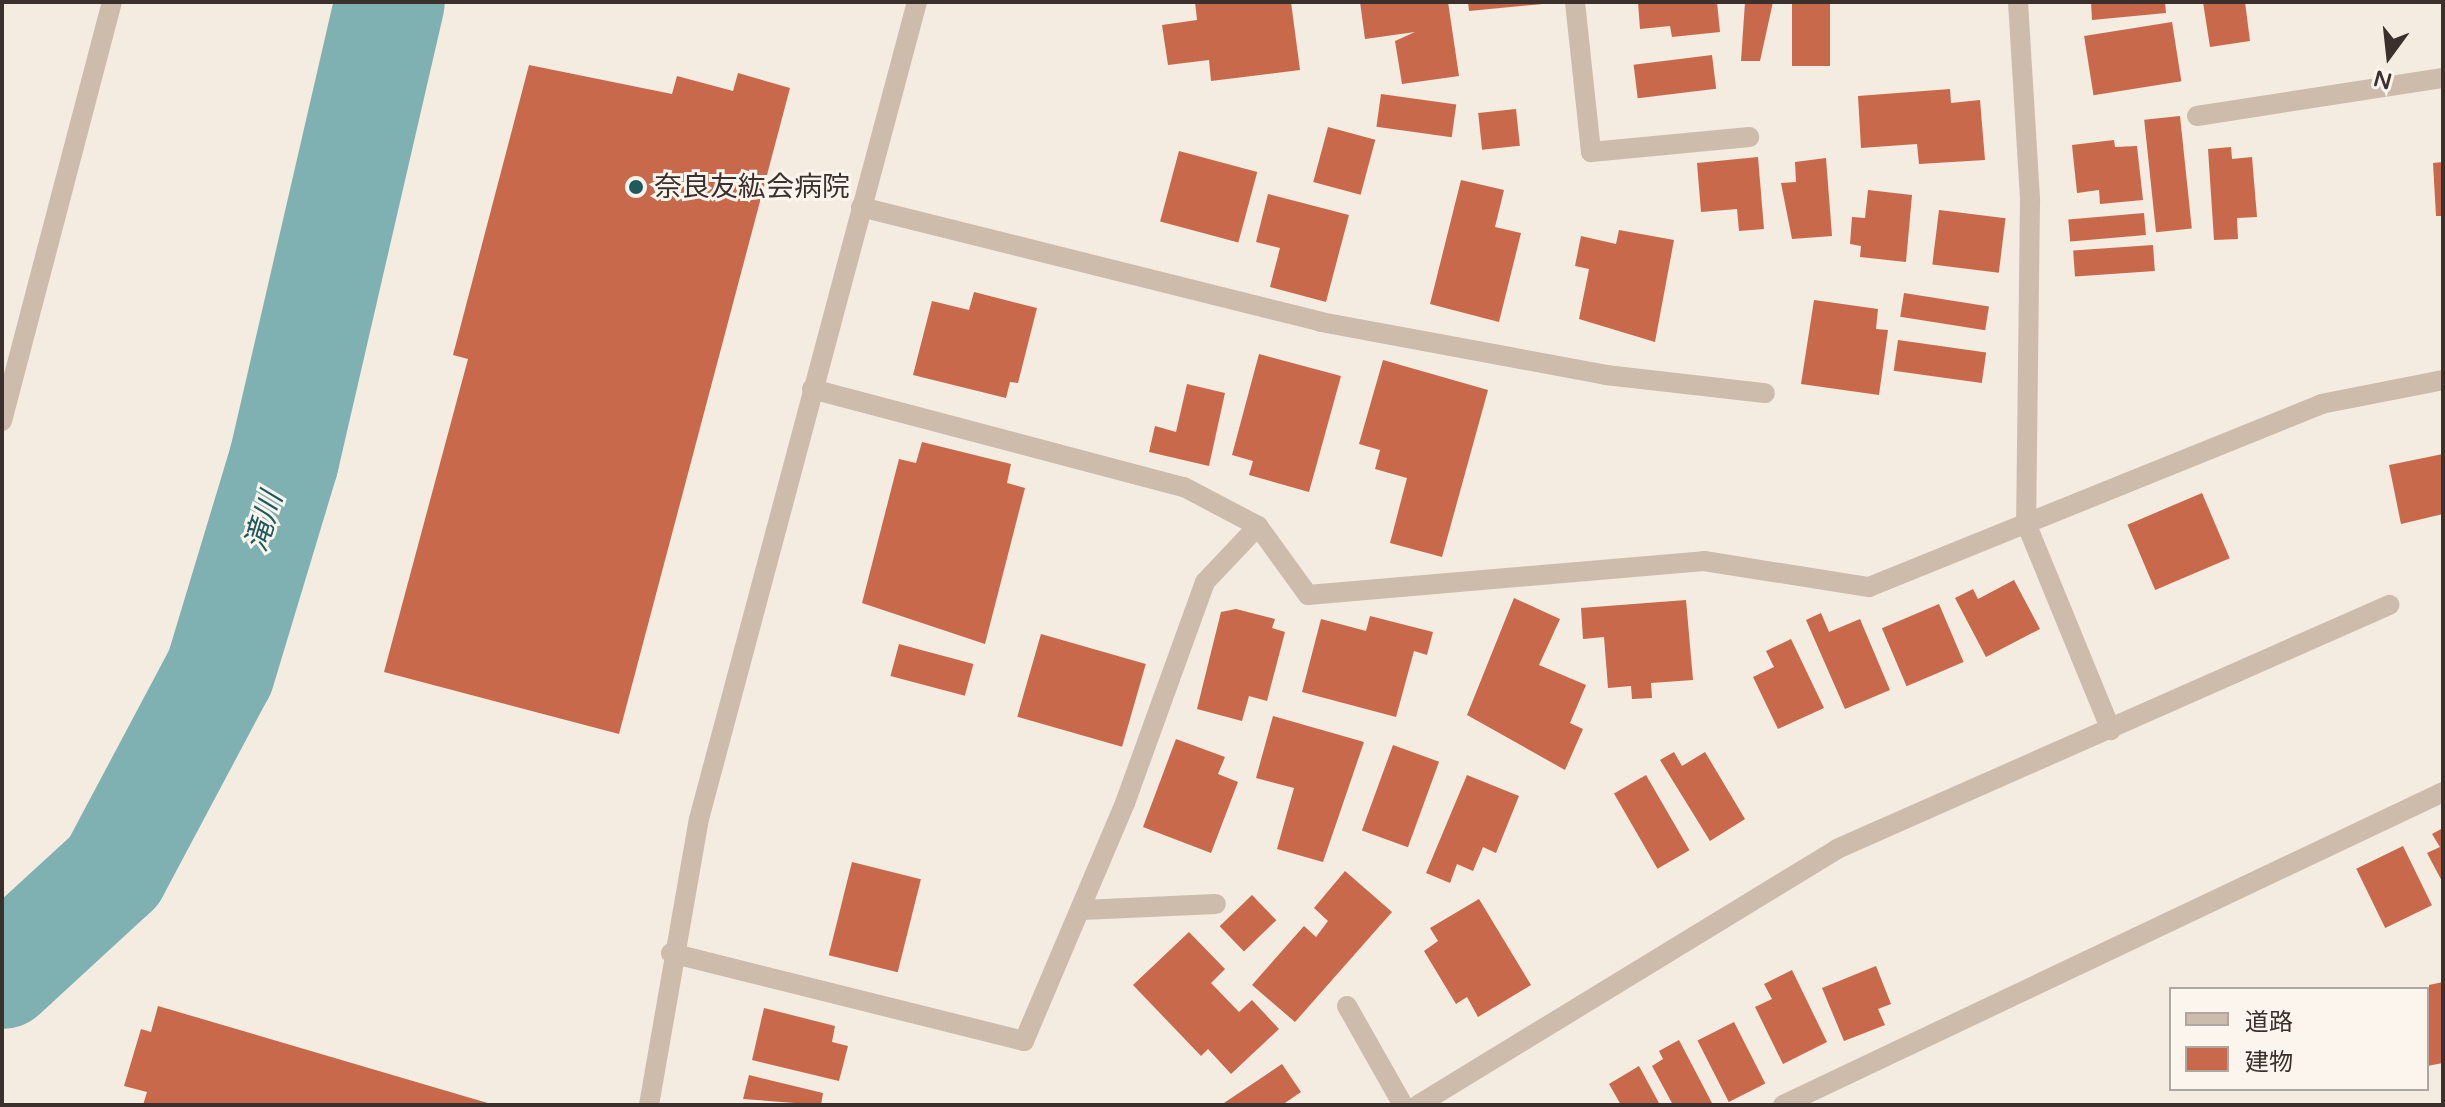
<!DOCTYPE html>
<html>
<head>
<meta charset="utf-8">
<style>
	body { margin:0 }
	#map { position:relative; width:2445px; height:1107px; overflow:hidden; background:#f4ebe1; font-family:"Varela Round","Noto Sans JP",sans-serif }
	div>[style] { position:absolute }
	[style*='--x'] { left:calc(var(--x)*1px); top:calc(var(--y)*1px); width:calc(var(--w)*1px); rotate:calc(var(--a)*1deg) }
	.river>* { height:110px; margin:-55px; padding:0 55px; transform-origin:55px; border-radius:55px; background:#7fb0b2 }
	.building>* { inset:0; background:#c8694b; transform-origin:0 0 }
	.minor>* { height:20px; margin:-10px; padding:0 10px; transform-origin:10px; border-radius:10px; background:#cdbbac }
	.tertiary>* { height:20px; margin:-10px; padding:0 10px; transform-origin:10px; border-radius:10px; background:#cdbbac }
	.dots>* { width:22px; height:22px; translate:-50% -50%; box-sizing:border-box; border:4px solid #fbf5ee; border-radius:50% }
	span { translate:-50% -50%; white-space:nowrap; text-align:center; line-height:1.15; -webkit-text-stroke:6px #fbf5ee; paint-order:stroke }
	.poi-label { font-size:28px; color:#3b302b }
	.left { translate:0 -50%; text-align:left }
	.water-label { font-size:30px; color:#1f5a5e; font-style:italic }
	.frame { position:absolute; inset:0; border:4px solid #3b302b; pointer-events:none }
	.legend { position:absolute; left:2169px; top:987px; width:260px; height:104px; box-sizing:border-box; background:#fbf5ee; border:2px solid #aea6a0; margin:0; padding:10px 14px; list-style:none; font-size:24px; color:#3b302b }
	.legend li { display:flex; align-items:center; gap:16px; height:40px }
	.legend b { width:40px; border:2px solid #aea6a0 }
	.north { position:absolute; left:2349px; top:16px; width:80px; height:80px; -webkit-text-stroke:6px #fbf5ee; paint-order:stroke; rotate:195deg; font-size:22px; font-weight:700; line-height:32px; text-align:center; color:#3b302b }
	.north::after { content:''; display:block; margin:auto; width:28px; height:36px; background:#3b302b; clip-path:polygon(50% 0,100% 100%,50% 72%,0 100%) }
</style>
</head>
<body>
<div id="map">
	<div class="river">
		<div style="--x:2;--y:974;--w:152;--a:-42.6"></div>
		<div style="--x:114;--y:871;--w:225;--a:-62"></div>
		<div style="--x:220;--y:672;--w:221;--a:-73.2"></div>
		<div style="--x:284;--y:460;--w:470;--a:-77"></div>
	</div>
	<div class="building">
		<div style="clip-path:polygon(1195px 2px,1291px 2px,1300px 70px,1211px 81px,1209px 60px,1168px 65px,1162px 25px,1197px 20px)"></div>
		<div style="clip-path:polygon(1360px 2px,1448px 2px,1459px 76px,1402px 84px,1395px 41px,1415px 32px,1365px 39px)"></div>
		<div style="clip-path:polygon(1468px 2px,1543px 2px,1543px 4px,1469px 11px)"></div>
		<div style="clip-path:polygon(1638px 2px,1717px 2px,1720px 32px,1672px 37px,1670px 26px,1640px 29px)"></div>
		<div style="clip-path:polygon(1745px 2px,1773px 2px,1760px 61px,1741px 61px)"></div>
		<div style="left:1792px;top:2px;width:38px;height:64px"></div>
		<div style="clip-path:polygon(2091px 2px,2165px 2px,2166px 13px,2092px 20px)"></div>
		<div style="clip-path:polygon(2203px 2px,2245px 2px,2250px 41px,2210px 47px)"></div>
		<div style="left:2172px;top:22px;width:60px;height:89px;rotate:81deg"></div>
		<div style="left:1712px;top:55px;width:34px;height:79px;rotate:83deg"></div>
		<div style="clip-path:polygon(529px 65px,672px 94px,677px 76px,733px 91px,738px 73px,790px 88px,619px 734px,384px 672px,468px 359px,453px 355px)"></div>
		<div style="clip-path:polygon(1950px 89px,1951px 103px,1980px 100px,1985px 160px,1919px 164px,1917px 144px,1861px 148px,1858px 96px)"></div>
		<div style="left:1381px;top:94px;width:76px;height:33px;rotate:8deg"></div>
		<div style="left:1516px;top:109px;width:37px;height:38px;rotate:84deg"></div>
		<div style="left:2180px;top:116px;width:113px;height:36px;rotate:84deg"></div>
		<div style="left:1328px;top:127px;width:49px;height:57px;rotate:15deg"></div>
		<div style="clip-path:polygon(2114px 140px,2115px 147px,2137px 146px,2143px 200px,2100px 204px,2099px 190px,2077px 193px,2072px 145px)"></div>
		<div style="clip-path:polygon(2231px 147px,2232px 159px,2252px 157px,2257px 217px,2237px 218px,2238px 239px,2214px 240px,2208px 149px)"></div>
		<div style="left:1179px;top:151px;width:81px;height:73px;rotate:15deg"></div>
		<div style="clip-path:polygon(1758px 157px,1764px 229px,1739px 231px,1737px 209px,1701px 212px,1697px 163px)"></div>
		<div style="clip-path:polygon(1826px 158px,1832px 236px,1792px 239px,1781px 183px,1796px 182px,1795px 162px)"></div>
		<div style="clip-path:polygon(2443px 162px,2443px 216px,2436px 216px,2433px 163px)"></div>
		<div style="clip-path:polygon(1461px 180px,1504px 190px,1495px 227px,1521px 233px,1499px 322px,1430px 304px)"></div>
		<div style="clip-path:polygon(1868px 190px,1912px 195px,1906px 262px,1860px 257px,1861px 246px,1850px 244px,1852px 217px,1865px 218px)"></div>
		<div style="clip-path:polygon(1268px 194px,1349px 215px,1326px 302px,1270px 287px,1280px 248px,1256px 242px)"></div>
		<div style="left:1939px;top:210px;width:67px;height:55px;rotate:7deg"></div>
		<div style="left:2144px;top:213px;width:22px;height:76px;rotate:85deg"></div>
		<div style="clip-path:polygon(1619px 230px,1674px 240px,1655px 342px,1579px 319px,1589px 269px,1575px 266px,1581px 236px,1616px 244px)"></div>
		<div style="left:2153px;top:245px;width:26px;height:80px;rotate:86deg"></div>
		<div style="clip-path:polygon(974px 292px,1037px 308px,1018px 383px,1010px 382px,1006px 398px,913px 375px,932px 301px,969px 310px)"></div>
		<div style="left:1904px;top:293px;width:86px;height:24px;rotate:9deg"></div>
		<div style="clip-path:polygon(1814px 300px,1878px 309px,1876px 329px,1888px 330px,1879px 395px,1801px 384px)"></div>
		<div style="left:1898px;top:340px;width:89px;height:31px;rotate:8deg"></div>
		<div style="clip-path:polygon(1259px 354px,1341px 376px,1309px 492px,1249px 475px,1253px 461px,1232px 455px)"></div>
		<div style="clip-path:polygon(1383px 360px,1488px 390px,1442px 557px,1390px 543px,1407px 478px,1375px 469px,1380px 450px,1359px 444px)"></div>
		<div style="clip-path:polygon(1187px 384px,1225px 393px,1209px 466px,1149px 452px,1155px 426px,1176px 432px)"></div>
		<div style="clip-path:polygon(922px 442px,1011px 464px,1007px 483px,1025px 488px,985px 644px,862px 603px,899px 459px,916px 463px)"></div>
		<div style="clip-path:polygon(2443px 454px,2443px 514px,2401px 524px,2389px 465px)"></div>
		<div style="left:2202px;top:493px;width:71px;height:81px;rotate:67deg"></div>
		<div style="clip-path:polygon(2014px 580px,2040px 629px,1986px 657px,1955px 598px,1973px 589px,1978px 599px)"></div>
		<div style="clip-path:polygon(1514px 598px,1560px 619px,1539px 665px,1586px 685px,1570px 723px,1583px 729px,1565px 770px,1467px 715px)"></div>
		<div style="clip-path:polygon(1686px 600px,1693px 680px,1651px 683px,1652px 698px,1632px 699px,1631px 686px,1608px 688px,1604px 637px,1583px 639px,1581px 608px)"></div>
		<div style="left:1939px;top:604px;width:63px;height:62px;rotate:67deg"></div>
		<div style="clip-path:polygon(1236px 609px,1275px 619px,1272px 628px,1285px 632px,1267px 701px,1249px 696px,1242px 721px,1197px 709px,1221px 612px)"></div>
		<div style="clip-path:polygon(1821px 613px,1829px 632px,1860px 619px,1890px 690px,1845px 709px,1806px 620px)"></div>
		<div style="clip-path:polygon(1370px 616px,1433px 632px,1427px 655px,1414px 651px,1396px 717px,1302px 692px,1321px 619px,1366px 631px)"></div>
		<div style="left:1041px;top:634px;width:109px;height:86px;rotate:16deg"></div>
		<div style="clip-path:polygon(1791px 639px,1824px 708px,1778px 729px,1753px 677px,1774px 667px,1766px 651px)"></div>
		<div style="left:899px;top:644px;width:77px;height:33px;rotate:15deg"></div>
		<div style="clip-path:polygon(1273px 716px,1364px 742px,1323px 862px,1277px 849px,1294px 788px,1256px 778px)"></div>
		<div style="clip-path:polygon(1176px 739px,1225px 757px,1218px 774px,1238px 782px,1211px 853px,1143px 827px)"></div>
		<div style="left:1393px;top:745px;width:49px;height:91px;rotate:20deg"></div>
		<div style="clip-path:polygon(1674px 752px,1682px 766px,1705px 752px,1745px 819px,1710px 841px,1660px 760px)"></div>
		<div style="clip-path:polygon(1467px 775px,1519px 796px,1496px 853px,1483px 847px,1473px 871px,1457px 864px,1450px 883px,1426px 873px)"></div>
		<div style="left:1646px;top:775px;width:87px;height:37px;rotate:60deg"></div>
		<div style="clip-path:polygon(2443px 828px,2443px 883px,2427px 853px,2440px 847px,2432px 834px)"></div>
		<div style="left:2403px;top:846px;width:66px;height:52px;rotate:64deg"></div>
		<div style="left:852px;top:862px;width:71px;height:96px;rotate:14deg"></div>
		<div style="clip-path:polygon(1345px 871px,1392px 912px,1295px 1022px,1252px 985px,1304px 926px,1316px 937px,1328px 921px,1314px 908px)"></div>
		<div style="left:1252px;top:895px;width:35px;height:45px;rotate:46deg"></div>
		<div style="clip-path:polygon(1479px 899px,1531px 985px,1478px 1017px,1467px 997px,1456px 1004px,1424px 951px,1438px 941px,1430px 928px)"></div>
		<div style="clip-path:polygon(1189px 932px,1225px 969px,1211px 983px,1239px 1012px,1252px 1000px,1279px 1029px,1231px 1074px,1208px 1049px,1201px 1056px,1133px 985px)"></div>
		<div style="clip-path:polygon(1876px 966px,1891px 1004px,1878px 1009px,1885px 1025px,1844px 1041px,1822px 988px)"></div>
		<div style="clip-path:polygon(1792px 970px,1827px 1042px,1783px 1064px,1755px 1007px,1772px 999px,1764px 984px)"></div>
		<div style="clip-path:polygon(2443px 982px,2443px 1063px,2427px 1066px,2429px 985px)"></div>
		<div style="clip-path:polygon(158px 1006px,491px 1104px,491px 1105px,143px 1105px,147px 1092px,124px 1086px,141px 1029px,151px 1032px)"></div>
		<div style="clip-path:polygon(764px 1008px,835px 1026px,832px 1042px,848px 1046px,839px 1081px,752px 1060px)"></div>
		<div style="left:1734px;top:1022px;width:69px;height:41px;rotate:63deg"></div>
		<div style="clip-path:polygon(1679px 1040px,1713px 1105px,1673px 1105px,1652px 1066px,1663px 1059px,1659px 1051px)"></div>
		<div style="clip-path:polygon(1282px 1064px,1301px 1092px,1282px 1105px,1221px 1105px)"></div>
		<div style="clip-path:polygon(1639px 1066px,1660px 1105px,1621px 1105px,1609px 1084px)"></div>
		<div style="clip-path:polygon(749px 1075px,823px 1093px,821px 1105px,743px 1099px)"></div>
	</div>
	<div class="minor">
		<div style="--x:1575;--y:2;--w:151;--a:83.9"></div>
		<div style="--x:1591;--y:152;--w:159;--a:-5.4"></div>
		<div style="--x:2018;--y:2;--w:199;--a:86.5"></div>
		<div style="--x:2030;--y:201;--w:322;--a:90.7"></div>
		<div style="--x:2026;--y:523;--w:224;--a:67.7"></div>
		<div style="--x:2197;--y:116;--w:249;--a:-8.8"></div>
		<div style="--x:861;--y:207;--w:474;--a:14"></div>
		<div style="--x:1321;--y:322;--w:290;--a:10.5"></div>
		<div style="--x:1606;--y:375;--w:160;--a:6.5"></div>
		<div style="--x:812;--y:389;--w:385;--a:14.8"></div>
		<div style="--x:1184;--y:487;--w:84;--a:27.8"></div>
		<div style="--x:1258;--y:526;--w:85;--a:54.1"></div>
		<div style="--x:1308;--y:595;--w:397;--a:-4.9"></div>
		<div style="--x:1704;--y:561;--w:167;--a:9"></div>
		<div style="--x:1869;--y:587;--w:488;--a:-22"></div>
		<div style="--x:2321;--y:404;--w:124;--a:-11.1"></div>
		<div style="--x:2;--y:421;--w:433;--a:-75.3"></div>
		<div style="--x:1082;--y:910;--w:134;--a:-2.6"></div>
		<div style="--x:671;--y:953;--w:364;--a:14"></div>
		<div style="--x:1024;--y:1041;--w:259;--a:-67"></div>
		<div style="--x:1125;--y:803;--w:235;--a:-70.1"></div>
		<div style="--x:1205;--y:582;--w:77;--a:-46.6"></div>
		<div style="--x:1347;--y:1006;--w:114;--a:60.5"></div>
		<div style="--x:1418;--y:1105;--w:491;--a:-31.4"></div>
		<div style="--x:1837;--y:849;--w:604;--a:-23.85"></div>
		<div style="--x:1783;--y:1105;--w:730;--a:-25.37"></div>
	</div>
	<div class="tertiary">
		<div style="--x:649;--y:1105;--w:290;--a:-80.1"></div>
		<div style="--x:699;--y:819;--w:846;--a:-75.06"></div>
	</div>
	<div class="dots">
		<div style="left:636px;top:187px;background:#1f5a5e"></div>
	</div>
	<div class="poi-label">
		<span class="left" style="left:654px;top:187px">奈良友紘会病院</span>
	</div>
	<div class="water-label">
		<span style="left:265px;top:522px;rotate:-73deg">滝川</span>
	</div>
	<div class="frame"></div>
	<ul class="legend">
	<li><b style="height:10px;background:#cdbbac"></b>道路</li>
	<li><b style="height:22px;background:#c8694b"></b>建物</li>
	</ul>
	<div class="north">N</div>
</div>
</body>
</html>
